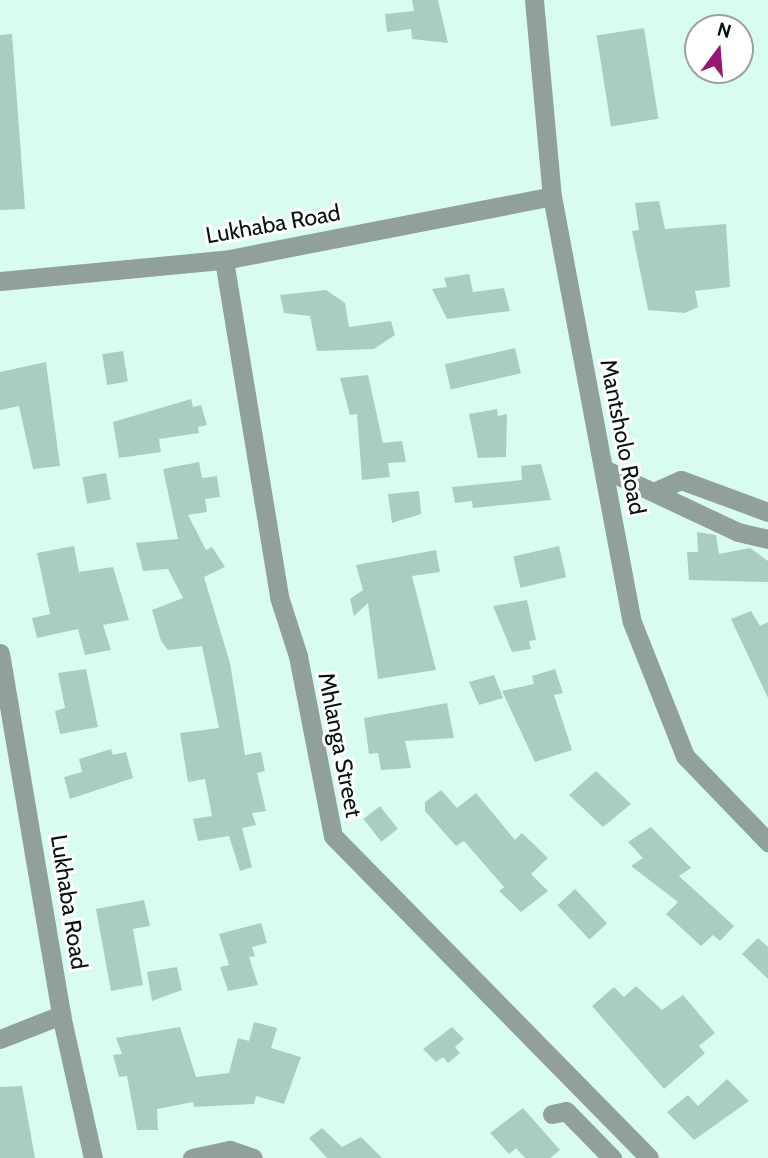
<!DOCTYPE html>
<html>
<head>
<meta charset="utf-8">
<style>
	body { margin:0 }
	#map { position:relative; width:768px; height:1158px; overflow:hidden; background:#d8fdee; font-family:Cabin,sans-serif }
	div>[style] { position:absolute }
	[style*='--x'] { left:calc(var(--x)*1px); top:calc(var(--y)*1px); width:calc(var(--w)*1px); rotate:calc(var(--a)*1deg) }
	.building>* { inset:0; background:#aacdbf; transform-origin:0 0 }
	.minor>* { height:19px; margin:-9.5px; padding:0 9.5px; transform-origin:9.5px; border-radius:9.5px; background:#91a09a }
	span { translate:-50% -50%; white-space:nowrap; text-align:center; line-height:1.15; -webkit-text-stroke:6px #fff; paint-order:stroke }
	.street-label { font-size:23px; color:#06130e }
	.north { position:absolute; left:684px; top:14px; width:70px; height:70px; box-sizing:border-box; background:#fff; border:2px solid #9ba19f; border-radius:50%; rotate:16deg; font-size:19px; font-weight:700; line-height:28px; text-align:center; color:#06130e }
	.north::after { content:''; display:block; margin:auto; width:24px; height:32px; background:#941873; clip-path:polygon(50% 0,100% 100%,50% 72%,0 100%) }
</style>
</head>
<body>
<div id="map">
	<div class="building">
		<div style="clip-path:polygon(412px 0,438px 0,448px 43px,412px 39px,411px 29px,387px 32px,385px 14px,414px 11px)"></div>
		<div style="left:644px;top:28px;width:92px;height:48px;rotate:81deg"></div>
		<div style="clip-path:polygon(12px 34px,25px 209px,0 210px,0 35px)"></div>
		<div style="clip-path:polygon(659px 201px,665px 229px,726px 224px,730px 287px,695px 291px,698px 307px,685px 313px,648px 310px,632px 231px,639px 230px,635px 203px)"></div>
		<div style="clip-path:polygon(469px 274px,473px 292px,504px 288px,510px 311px,447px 319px,432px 289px,447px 287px,444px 278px)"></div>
		<div style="clip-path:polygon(326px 290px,345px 303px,349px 327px,391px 321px,395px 335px,374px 349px,317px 351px,310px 316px,284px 313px,280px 295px)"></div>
		<div style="left:515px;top:348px;width:26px;height:72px;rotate:77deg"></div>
		<div style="left:123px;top:351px;width:31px;height:21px;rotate:81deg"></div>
		<div style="clip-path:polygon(46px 362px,60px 466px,33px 469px,19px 406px,0 410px,0 372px)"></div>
		<div style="clip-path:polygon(368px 375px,383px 443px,402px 441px,406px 462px,388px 463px,390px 477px,362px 480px,357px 414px,350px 415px,340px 378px)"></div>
		<div style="clip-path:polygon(191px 399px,193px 407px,201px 405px,207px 425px,198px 427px,199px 433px,159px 439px,161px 452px,119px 458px,113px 422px)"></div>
		<div style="clip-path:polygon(497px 409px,498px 416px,507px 414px,506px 457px,478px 458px,469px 414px)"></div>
		<div style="clip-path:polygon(199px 462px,202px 478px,217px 476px,220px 497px,205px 499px,207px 512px,188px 515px,206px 550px,212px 547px,225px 567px,204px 577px,230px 663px,245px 755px,261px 752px,265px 771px,257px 773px,266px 811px,252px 813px,256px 825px,242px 828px,252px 867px,240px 871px,229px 836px,198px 841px,193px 819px,212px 816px,205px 779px,188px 782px,180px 733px,219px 728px,202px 646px,168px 650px,161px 641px,152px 610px,183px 598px,168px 569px,143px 571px,136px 543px,178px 539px,163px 469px)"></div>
		<div style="clip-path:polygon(541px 464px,551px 500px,473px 508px,472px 501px,455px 503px,452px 487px,522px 480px,521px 466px)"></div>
		<div style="left:106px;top:473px;width:27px;height:24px;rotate:80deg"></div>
		<div style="clip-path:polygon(419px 491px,421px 514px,392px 523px,388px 494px)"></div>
		<div style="clip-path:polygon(697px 532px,716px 535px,719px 554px,750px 548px,768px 561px,768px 582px,689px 580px,687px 552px,698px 552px)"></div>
		<div style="clip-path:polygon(74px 546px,79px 572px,113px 567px,129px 620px,103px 625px,111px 650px,85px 655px,78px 629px,37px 638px,32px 618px,50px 614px,37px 553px)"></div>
		<div style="left:559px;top:546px;width:32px;height:47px;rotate:77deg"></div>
		<div style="clip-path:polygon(436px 550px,440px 572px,412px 576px,436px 670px,378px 679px,368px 603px,354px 616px,350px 599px,363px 590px,356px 565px)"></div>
		<div style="clip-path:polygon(527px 600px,536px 640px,529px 641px,531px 649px,512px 652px,493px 606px)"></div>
		<div style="clip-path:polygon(751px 611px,760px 626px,768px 622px,768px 698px,731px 619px)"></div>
		<div style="clip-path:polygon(86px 669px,98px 727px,60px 734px,55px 711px,65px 708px,58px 673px)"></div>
		<div style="clip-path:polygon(555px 669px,563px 693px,554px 695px,572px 750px,535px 762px,502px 691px,534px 684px,532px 676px)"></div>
		<div style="clip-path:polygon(494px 675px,503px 698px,479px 705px,469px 682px)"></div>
		<div style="clip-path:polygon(447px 703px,454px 738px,405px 741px,411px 768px,381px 770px,378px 753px,369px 754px,364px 718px)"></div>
		<div style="clip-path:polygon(111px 749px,113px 755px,126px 752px,133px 778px,70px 799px,64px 777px,82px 772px,79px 759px)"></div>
		<div style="clip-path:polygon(596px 771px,631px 804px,603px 827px,569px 795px)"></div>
		<div style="clip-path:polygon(441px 790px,457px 808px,476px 793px,515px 840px,522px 833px,548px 858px,531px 874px,548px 891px,521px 912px,499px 891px,504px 887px,464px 841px,456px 846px,425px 811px,425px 802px)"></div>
		<div style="left:380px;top:806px;width:29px;height:21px;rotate:52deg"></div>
		<div style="clip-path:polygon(651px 827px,691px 868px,679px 876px,734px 926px,720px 941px,713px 935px,701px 946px,666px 914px,678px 902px,631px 866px,643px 858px,628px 842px)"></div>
		<div style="left:575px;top:889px;width:47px;height:24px;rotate:47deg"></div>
		<div style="clip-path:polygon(144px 900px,150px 926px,133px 929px,143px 985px,111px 991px,96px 909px)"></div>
		<div style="clip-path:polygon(261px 923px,267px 943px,252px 947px,255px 956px,249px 957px,258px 985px,228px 991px,220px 967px,229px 965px,219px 934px)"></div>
		<div style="clip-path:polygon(758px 938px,768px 947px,768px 979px,742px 954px)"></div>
		<div style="clip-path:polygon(177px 967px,182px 990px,152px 1001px,147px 972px)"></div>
		<div style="clip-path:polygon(636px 986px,662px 1010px,683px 995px,715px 1033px,699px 1046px,705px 1053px,664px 1089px,592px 1006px,614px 987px,624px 997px)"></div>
		<div style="clip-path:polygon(254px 1022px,277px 1028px,271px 1048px,301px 1057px,284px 1104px,256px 1096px,254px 1104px,194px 1107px,193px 1102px,157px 1109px,158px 1130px,137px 1130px,127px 1076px,119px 1077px,113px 1055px,122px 1054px,116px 1038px,180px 1027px,196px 1077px,229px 1073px,238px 1038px,249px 1041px)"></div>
		<div style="clip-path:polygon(452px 1027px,464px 1039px,455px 1047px,460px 1053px,448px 1063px,443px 1057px,436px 1062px,423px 1049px)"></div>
		<div style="clip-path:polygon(727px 1079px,749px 1101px,694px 1140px,667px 1112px,688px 1095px,698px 1106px)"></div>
		<div style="clip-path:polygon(22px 1086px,35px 1158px,0 1158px,0 1087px)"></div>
		<div style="clip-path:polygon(523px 1108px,560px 1150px,550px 1158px,525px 1158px,516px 1148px,509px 1154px,490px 1133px)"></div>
		<div style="clip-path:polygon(322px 1128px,342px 1147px,361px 1137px,382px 1158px,327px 1158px,309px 1138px)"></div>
	</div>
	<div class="minor">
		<div style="--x:534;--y:0;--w:197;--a:84.8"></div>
		<div style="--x:552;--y:196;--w:433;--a:79.4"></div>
		<div style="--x:632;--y:622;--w:144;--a:68.4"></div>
		<div style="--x:685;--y:756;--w:120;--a:46"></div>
		<div style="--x:224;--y:260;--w:341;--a:80.7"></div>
		<div style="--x:279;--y:597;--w:62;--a:72.1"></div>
		<div style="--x:298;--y:656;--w:183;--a:79"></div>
		<div style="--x:333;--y:836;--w:451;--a:45.5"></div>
		<div style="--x:0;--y:281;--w:225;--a:-5.4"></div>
		<div style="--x:224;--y:260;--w:334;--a:-11"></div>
		<div style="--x:604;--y:469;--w:148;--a:25.2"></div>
		<div style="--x:738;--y:532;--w:31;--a:13"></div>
		<div style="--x:656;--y:491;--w:27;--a:-24"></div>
		<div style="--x:681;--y:480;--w:93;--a:20.2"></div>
		<div style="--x:0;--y:653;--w:367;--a:80.4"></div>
		<div style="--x:61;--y:1015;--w:147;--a:77.4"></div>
		<div style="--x:0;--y:1039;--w:66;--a:-21.5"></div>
		<div style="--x:552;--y:1114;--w:14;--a:-12"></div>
		<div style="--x:566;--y:1111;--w:66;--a:45.6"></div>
		<div style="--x:192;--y:1158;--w:39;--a:-12"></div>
		<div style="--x:230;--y:1150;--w:24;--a:19"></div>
	</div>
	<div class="street-label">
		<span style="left:273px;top:224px;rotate:-10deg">Lukhaba Road</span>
		<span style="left:623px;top:437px;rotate:79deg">Mantsholo Road</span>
		<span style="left:340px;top:745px;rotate:79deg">Mhlanga Street</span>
		<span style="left:69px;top:902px;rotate:81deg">Lukhaba Road</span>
	</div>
	<div class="north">N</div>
</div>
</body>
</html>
